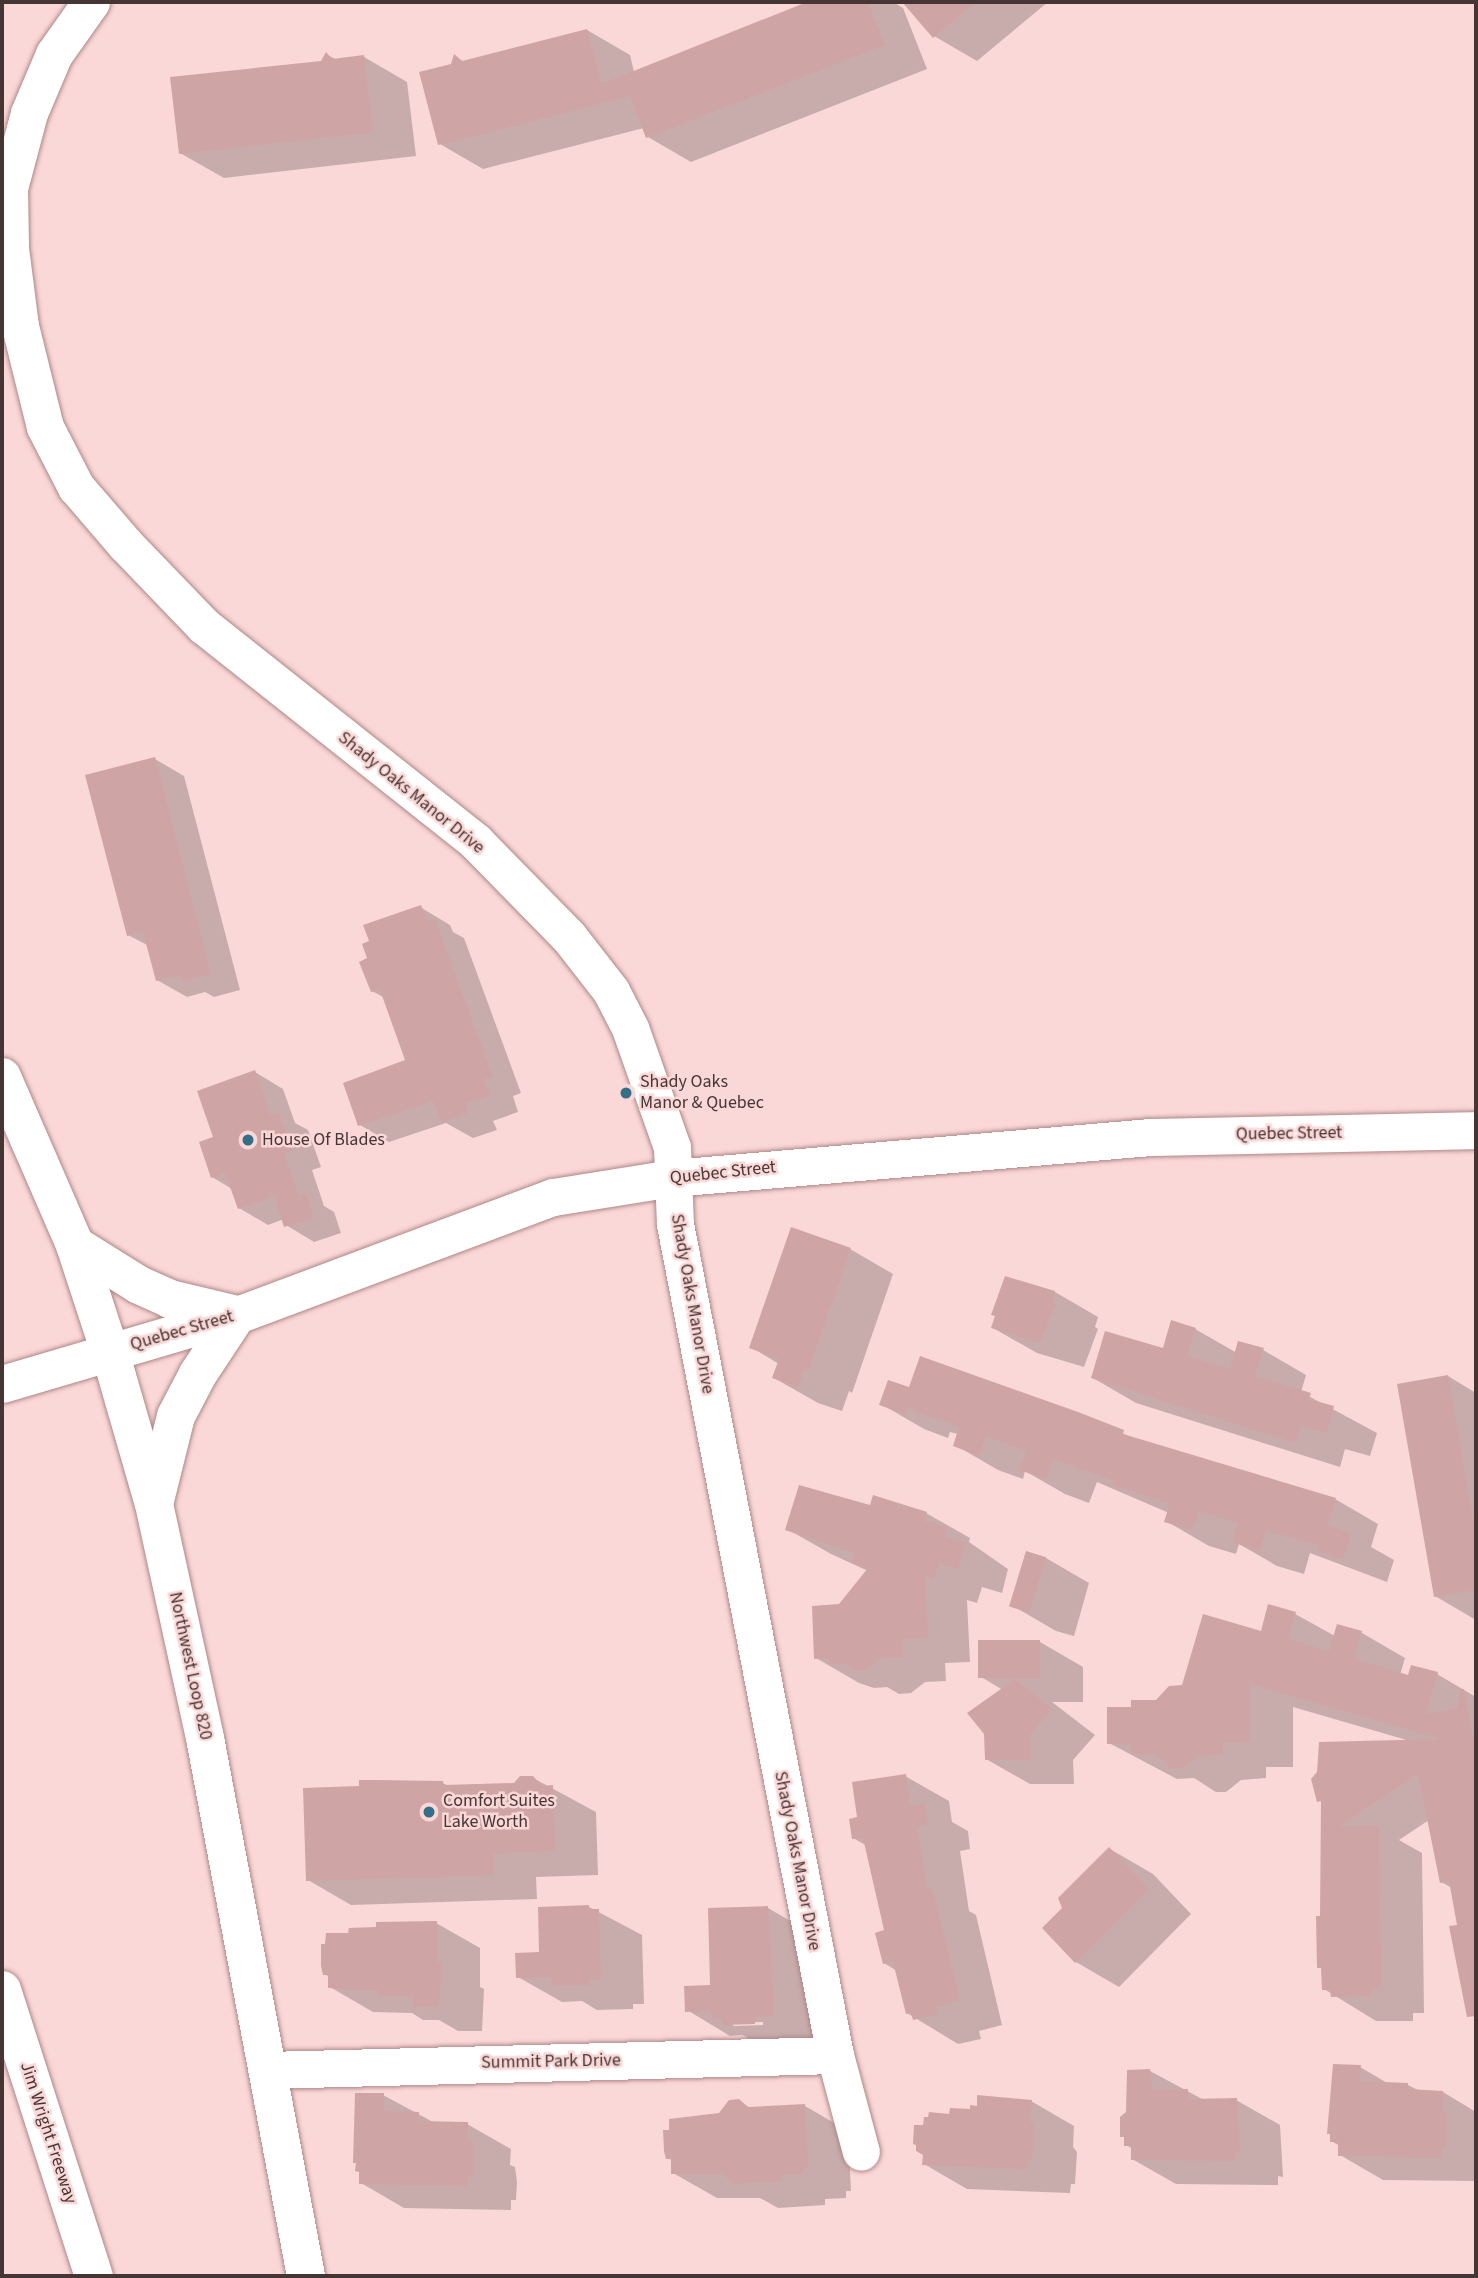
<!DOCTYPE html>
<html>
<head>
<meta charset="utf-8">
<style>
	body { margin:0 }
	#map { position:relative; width:1478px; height:2278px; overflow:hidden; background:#fad8d7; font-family:"Source Sans 3",sans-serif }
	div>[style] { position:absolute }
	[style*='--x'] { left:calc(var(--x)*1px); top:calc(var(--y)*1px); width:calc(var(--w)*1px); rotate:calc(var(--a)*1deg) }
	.shadow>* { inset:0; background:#0003 }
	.building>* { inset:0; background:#cea5a4; transform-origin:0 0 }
	.roads { filter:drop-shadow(0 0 2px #af8787) drop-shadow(0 0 2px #af8787) }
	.minor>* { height:37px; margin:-18.5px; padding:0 18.5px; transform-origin:18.5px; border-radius:18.5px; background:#fff }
	.major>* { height:38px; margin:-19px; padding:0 19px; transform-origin:19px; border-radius:19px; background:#fff }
	.highway>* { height:38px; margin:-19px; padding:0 19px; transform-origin:19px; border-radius:19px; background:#fff }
	.dots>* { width:19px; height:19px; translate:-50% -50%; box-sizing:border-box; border:4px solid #fad8d7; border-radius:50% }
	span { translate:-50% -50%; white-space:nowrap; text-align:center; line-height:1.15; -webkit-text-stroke:5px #fad8d7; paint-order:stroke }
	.street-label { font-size:18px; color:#463535 }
	.poi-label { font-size:18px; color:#463535 }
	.left { translate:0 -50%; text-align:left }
	.frame { position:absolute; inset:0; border:4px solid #463535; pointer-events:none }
</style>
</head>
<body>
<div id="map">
	<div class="shadow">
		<div style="clip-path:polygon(812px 2px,893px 2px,903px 8px,927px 69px,691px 162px,648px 137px,644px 128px,483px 169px,440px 144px,455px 56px,464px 62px,587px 30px,630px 55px,634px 72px)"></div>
		<div style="clip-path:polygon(904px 2px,1048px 2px,977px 61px,934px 36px)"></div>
		<div style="clip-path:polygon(326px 54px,337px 60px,364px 57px,407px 82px,416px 156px,224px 178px,180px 153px,322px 62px)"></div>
		<div style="clip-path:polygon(155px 759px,184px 776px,240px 990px,214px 997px,205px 992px,187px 997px,157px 980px,149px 946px,128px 935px)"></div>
		<div style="clip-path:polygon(420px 907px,450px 925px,453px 932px,464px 938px,521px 1093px,513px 1096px,518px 1112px,493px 1121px,497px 1130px,473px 1138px,446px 1123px,389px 1142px,360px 1125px,407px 1061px,385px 998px,372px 991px,369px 959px)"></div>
		<div style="clip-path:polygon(255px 1072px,283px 1089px,295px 1123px,308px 1130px,321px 1167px,312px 1170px,324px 1206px,334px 1212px,341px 1233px,314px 1242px,286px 1225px,284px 1219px,268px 1225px,239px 1208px,232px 1189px,212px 1177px,215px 1139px)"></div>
		<div style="clip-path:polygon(850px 1249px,893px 1274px,852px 1393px,849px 1391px,842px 1411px,818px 1403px,774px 1378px,779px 1364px,751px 1347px)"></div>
		<div style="clip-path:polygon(1007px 1278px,1055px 1292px,1098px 1317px,1095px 1327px,1098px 1329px,1084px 1367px,1037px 1353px,993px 1328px)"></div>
		<div style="clip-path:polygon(1195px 1329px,1237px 1353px,1263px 1350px,1306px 1375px,1301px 1392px,1377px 1433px,1370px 1456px,1345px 1449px,1340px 1467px,1136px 1403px,1093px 1378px,1164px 1350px)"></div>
		<div style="clip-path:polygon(1448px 1376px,1476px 1393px,1476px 1620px,1435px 1596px)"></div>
		<div style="clip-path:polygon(910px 1390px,1077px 1414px,1138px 1440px,1335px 1499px,1378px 1524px,1371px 1547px,1394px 1560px,1387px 1582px,1310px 1553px,1304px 1574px,1277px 1566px,1239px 1544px,1236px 1554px,1209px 1546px,1166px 1521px,1169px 1513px,1097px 1482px,1089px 1503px,1065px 1494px,1025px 1471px,1023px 1479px,998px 1470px,955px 1445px,958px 1434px,950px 1432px,948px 1438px,924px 1429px,881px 1404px)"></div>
		<div style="clip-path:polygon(871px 1507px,926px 1513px,970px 1538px,969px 1542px,1008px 1569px,1002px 1593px,982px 1587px,977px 1603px,967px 1600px,970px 1662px,945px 1663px,946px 1681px,925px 1682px,911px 1693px,899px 1694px,887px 1687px,874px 1688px,859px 1683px,816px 1658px,839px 1606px,868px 1571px,831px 1554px,787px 1529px)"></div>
		<div style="clip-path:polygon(1028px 1553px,1046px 1558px,1089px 1583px,1074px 1636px,1056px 1631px,1013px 1606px)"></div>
		<div style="clip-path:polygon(1295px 1614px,1335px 1636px,1338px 1626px,1362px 1633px,1405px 1658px,1400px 1675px,1409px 1677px,1437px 1674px,1476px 1697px,1476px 2002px,1452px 1888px,1441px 1882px,1429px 1820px,1399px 1840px,1422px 1853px,1424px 2013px,1413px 2013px,1413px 2021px,1376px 2021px,1324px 1989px,1323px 1803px,1318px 1800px,1410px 1741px,1293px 1707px,1293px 1767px,1266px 1767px,1266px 1778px,1241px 1780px,1226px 1792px,1216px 1792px,1194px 1778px,1177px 1779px,1109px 1743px,1132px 1709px,1157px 1702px,1183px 1687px)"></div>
		<div style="clip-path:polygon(1040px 1642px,1083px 1667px,1083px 1702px,1052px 1702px,1095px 1735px,1073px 1760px,1074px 1784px,1030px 1784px,986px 1759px,1003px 1690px,981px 1677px)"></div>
		<div style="clip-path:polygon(905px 1776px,949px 1801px,952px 1822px,968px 1831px,970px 1849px,960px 1851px,969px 1911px,976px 1915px,1002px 2025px,979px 2031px,981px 2039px,958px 2044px,907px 2013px,897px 1971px,884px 1963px,886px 1932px,867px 1846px,853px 1838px,859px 1819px)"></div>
		<div style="clip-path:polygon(533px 1778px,596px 1812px,598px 1875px,536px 1877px,537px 1899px,351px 1905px,308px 1880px,443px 1783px,450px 1787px,514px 1785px)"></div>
		<div style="clip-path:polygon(1110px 1849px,1153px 1874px,1191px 1914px,1119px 1987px,1076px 1962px,1065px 1908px)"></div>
		<div style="clip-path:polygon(589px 1907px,642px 1935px,644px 2004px,633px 2004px,633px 2009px,597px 2010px,582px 2001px,562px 2002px,518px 1977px)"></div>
		<div style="clip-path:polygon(evenodd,768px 1908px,811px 1933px,816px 2040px,767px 2049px,743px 2035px,730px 2036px,687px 2010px,712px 1987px,768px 1908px,763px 2022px,763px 2025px,734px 2026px,731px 2023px,763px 2022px)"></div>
		<div style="clip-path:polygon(436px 1923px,480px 1948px,480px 1987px,484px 1989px,482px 2031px,458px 2031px,439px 2020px,423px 2020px,412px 2013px,373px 2012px,330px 1987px,330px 1977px,324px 1974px,350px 1935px)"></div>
		<div style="clip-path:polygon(1360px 2067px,1389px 2084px,1408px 2085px,1420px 2091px,1443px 2092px,1476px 2112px,1476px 2181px,1383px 2180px,1340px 2155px,1340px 2146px,1331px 2141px)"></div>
		<div style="clip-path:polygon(1150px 2071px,1204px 2100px,1236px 2100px,1280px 2125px,1283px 2177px,1278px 2176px,1278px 2185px,1176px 2184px,1132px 2159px,1133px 2149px,1126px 2145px,1126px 2138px,1122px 2136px,1128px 2113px)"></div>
		<div style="clip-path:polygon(383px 2095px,435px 2123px,467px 2124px,511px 2149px,510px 2165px,515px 2167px,517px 2182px,516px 2200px,511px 2200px,511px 2210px,404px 2208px,361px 2183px)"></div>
		<div style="clip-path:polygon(739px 2101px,752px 2109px,805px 2106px,848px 2131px,851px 2191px,846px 2191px,846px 2198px,825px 2199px,825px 2205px,778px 2208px,760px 2198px,717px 2198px,673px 2173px,673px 2161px,668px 2158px)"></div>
		<div style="clip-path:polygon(1031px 2101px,1074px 2126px,1073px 2147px,1077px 2152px,1075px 2184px,1071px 2184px,1070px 2193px,967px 2189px,924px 2164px,925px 2127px,951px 2115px)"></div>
	</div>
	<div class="building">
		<div style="clip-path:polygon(807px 2px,868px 2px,885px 45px,646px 138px,630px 96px,438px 145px,419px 72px,451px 64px,454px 54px,462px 61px,587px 29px,601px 84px)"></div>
		<div style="clip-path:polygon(902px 2px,975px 2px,933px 38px)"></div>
		<div style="clip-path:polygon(326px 52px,332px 59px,364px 55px,373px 132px,179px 154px,170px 77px,321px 61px)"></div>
		<div style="clip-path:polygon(155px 757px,211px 974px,182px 981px,180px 975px,156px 981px,143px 932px,127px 936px,85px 775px)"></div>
		<div style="clip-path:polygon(421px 905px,427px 921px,435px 919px,493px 1077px,484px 1079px,490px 1095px,465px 1104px,468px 1113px,442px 1122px,433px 1101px,358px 1126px,343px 1083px,405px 1060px,380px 990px,371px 992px,359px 962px,367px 958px,362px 944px,369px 941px,363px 925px)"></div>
		<div style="clip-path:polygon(255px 1070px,270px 1115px,279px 1112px,293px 1151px,284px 1154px,299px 1196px,306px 1193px,314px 1217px,284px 1227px,274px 1196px,238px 1209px,225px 1173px,211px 1178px,199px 1142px,213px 1137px,197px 1091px)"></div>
		<div style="clip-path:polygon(791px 1227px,851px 1248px,809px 1369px,805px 1368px,798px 1387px,772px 1378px,779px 1359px,749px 1348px)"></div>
		<div style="clip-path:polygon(1005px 1276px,1055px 1291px,1052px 1302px,1056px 1303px,1040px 1343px,991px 1328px,995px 1316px,991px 1315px)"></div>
		<div style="clip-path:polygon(1171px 1320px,1196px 1328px,1187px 1356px,1230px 1369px,1238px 1341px,1264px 1348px,1255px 1376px,1311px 1393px,1309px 1399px,1334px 1406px,1327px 1433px,1301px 1425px,1296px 1443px,1091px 1378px,1105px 1331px,1163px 1348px)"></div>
		<div style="clip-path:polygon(920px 1356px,1078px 1412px,1124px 1430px,1123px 1434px,1336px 1498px,1327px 1525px,1351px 1533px,1343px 1559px,1318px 1551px,1320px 1546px,1266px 1530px,1260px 1551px,1232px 1542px,1238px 1523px,1199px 1511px,1192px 1530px,1164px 1522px,1170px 1503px,1112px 1485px,1114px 1481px,1053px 1459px,1046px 1479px,1019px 1470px,1026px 1451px,986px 1436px,979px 1456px,953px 1446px,959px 1427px,907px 1408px,905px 1414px,879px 1405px,888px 1380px,909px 1387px)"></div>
		<div style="clip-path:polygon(1448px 1375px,1476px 1537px,1476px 1590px,1434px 1597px,1397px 1384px)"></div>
		<div style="clip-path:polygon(799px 1485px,870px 1505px,873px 1495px,927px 1512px,924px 1521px,947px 1527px,945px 1536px,966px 1543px,958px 1569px,939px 1563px,934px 1579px,925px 1576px,928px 1638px,902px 1639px,903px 1657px,881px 1658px,867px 1669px,854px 1670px,843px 1663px,829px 1664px,829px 1658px,814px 1659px,812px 1606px,839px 1604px,868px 1568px,852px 1563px,855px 1553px,785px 1530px)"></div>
		<div style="left:1026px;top:1551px;width:21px;height:58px;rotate:17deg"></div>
		<div style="clip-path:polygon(1268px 1604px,1296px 1612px,1288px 1639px,1329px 1651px,1337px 1624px,1362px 1631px,1354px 1659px,1408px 1675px,1411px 1665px,1438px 1672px,1426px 1714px,1457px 1708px,1460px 1689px,1464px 1689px,1476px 1754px,1476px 2016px,1467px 2017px,1449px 1926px,1457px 1925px,1449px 1881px,1440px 1883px,1418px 1774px,1339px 1827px,1379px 1826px,1381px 1988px,1370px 1989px,1371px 1996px,1331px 1997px,1330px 1990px,1322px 1990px,1321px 1968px,1317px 1968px,1316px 1916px,1320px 1916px,1321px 1801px,1317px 1802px,1311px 1779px,1317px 1772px,1319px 1742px,1441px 1739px,1250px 1684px,1250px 1742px,1223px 1743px,1223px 1754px,1198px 1756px,1182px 1768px,1171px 1768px,1155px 1754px,1132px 1754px,1131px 1744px,1107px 1744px,1107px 1707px,1131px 1707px,1131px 1700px,1156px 1700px,1169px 1686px,1182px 1685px,1203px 1614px,1261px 1631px)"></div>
		<div style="left:1040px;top:1640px;width:38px;height:62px;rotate:90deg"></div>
		<div style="clip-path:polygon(1015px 1679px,1052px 1709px,1030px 1735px,1031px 1760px,985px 1760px,984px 1734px,967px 1713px)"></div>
		<div style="clip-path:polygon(906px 1774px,910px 1806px,925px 1804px,928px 1825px,917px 1827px,927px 1890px,932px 1888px,960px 2001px,936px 2006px,938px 2014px,913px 2020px,911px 2013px,906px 2014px,893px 1962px,883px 1964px,875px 1933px,884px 1930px,863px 1838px,852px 1839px,849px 1819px,857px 1817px,852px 1782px)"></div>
		<div style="clip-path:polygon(520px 1776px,533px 1776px,542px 1786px,553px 1785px,555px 1851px,493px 1853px,494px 1875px,306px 1881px,303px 1788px,359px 1786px,359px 1780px,376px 1780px,443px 1781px,443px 1785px,514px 1783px)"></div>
		<div style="clip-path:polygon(1109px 1847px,1149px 1889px,1075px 1963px,1042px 1928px,1062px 1908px,1058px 1898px)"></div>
		<div style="clip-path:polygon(589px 1905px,589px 1909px,599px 1909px,601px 1980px,590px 1980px,590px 1985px,552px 1986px,551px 1977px,516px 1978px,515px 1953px,539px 1952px,538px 1907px)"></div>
		<div style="clip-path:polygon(768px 1906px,774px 2016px,755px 2017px,755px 2024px,722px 2025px,721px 2019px,714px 2019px,710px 2011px,685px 2012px,684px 1986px,710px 1985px,708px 1908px)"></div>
		<div style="clip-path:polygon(437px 1921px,437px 1962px,442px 1962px,439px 2006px,413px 2007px,413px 1996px,378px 1996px,378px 1990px,328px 1988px,328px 1975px,323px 1975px,321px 1966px,321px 1944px,325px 1944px,326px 1933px,348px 1933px,349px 1928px,376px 1927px,376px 1922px)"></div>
		<div style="clip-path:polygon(1333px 2064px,1361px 2065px,1360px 2081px,1408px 2083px,1408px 2089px,1443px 2091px,1442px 2110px,1447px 2115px,1446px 2149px,1442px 2148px,1441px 2157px,1338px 2156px,1338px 2142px,1330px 2142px,1330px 2134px,1327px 2134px)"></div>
		<div style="clip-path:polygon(1150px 2069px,1152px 2090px,1188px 2089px,1188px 2099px,1237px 2098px,1240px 2153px,1235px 2152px,1235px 2161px,1131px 2160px,1131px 2146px,1124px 2146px,1124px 2137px,1120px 2137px,1120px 2117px,1126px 2112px,1127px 2070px)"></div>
		<div style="clip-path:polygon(355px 2093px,384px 2093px,384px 2111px,419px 2112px,419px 2121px,468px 2122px,468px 2140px,472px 2141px,474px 2157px,473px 2176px,468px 2176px,468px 2186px,359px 2184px,359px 2172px,355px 2171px,356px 2163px,353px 2163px)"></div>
		<div style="clip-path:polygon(977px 2095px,1032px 2100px,1030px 2121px,1034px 2126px,1032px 2160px,1028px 2160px,1027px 2169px,922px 2165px,923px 2155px,916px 2151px,916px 2145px,913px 2144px,914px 2125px,923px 2125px,924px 2117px,928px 2117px,929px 2112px,949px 2114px,950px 2108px,970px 2109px,970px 2105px,977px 2106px)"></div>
		<div style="clip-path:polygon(739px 2099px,748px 2107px,805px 2104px,808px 2167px,803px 2167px,803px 2174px,782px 2175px,782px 2181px,733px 2184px,723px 2174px,671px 2174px,671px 2159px,666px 2159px,664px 2151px,663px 2130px,669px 2130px,669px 2119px,719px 2113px,729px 2100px)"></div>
	</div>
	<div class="roads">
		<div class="minor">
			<div style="--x:91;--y:2;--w:64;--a:125.4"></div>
			<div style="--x:54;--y:54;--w:64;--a:113"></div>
			<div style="--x:29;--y:113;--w:78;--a:104.9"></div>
			<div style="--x:9;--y:188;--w:60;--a:89"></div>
			<div style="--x:10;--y:248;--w:79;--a:82.7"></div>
			<div style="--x:20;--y:326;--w:104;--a:76.1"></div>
			<div style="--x:45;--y:427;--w:68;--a:62.7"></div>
			<div style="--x:76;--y:487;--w:75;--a:49.3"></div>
			<div style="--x:125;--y:544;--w:114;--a:46.1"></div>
			<div style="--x:204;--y:626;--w:346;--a:38.4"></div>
			<div style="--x:475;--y:841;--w:134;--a:45.6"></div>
			<div style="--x:569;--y:937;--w:68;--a:52.1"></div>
			<div style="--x:611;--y:991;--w:42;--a:62.8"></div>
			<div style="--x:630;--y:1028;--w:126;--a:70.6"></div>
			<div style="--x:672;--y:1147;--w:77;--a:87.8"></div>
			<div style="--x:675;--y:1224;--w:846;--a:79.1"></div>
			<div style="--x:835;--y:2055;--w:100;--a:75"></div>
			<div style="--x:2;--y:1384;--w:245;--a:-16.4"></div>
			<div style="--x:237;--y:1315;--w:337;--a:-20.5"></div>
			<div style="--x:553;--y:1197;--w:121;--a:-9.1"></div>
			<div style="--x:672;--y:1178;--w:478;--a:-4.9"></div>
			<div style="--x:1148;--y:1137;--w:328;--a:-1.2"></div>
			<div style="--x:267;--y:2070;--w:568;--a:-1.51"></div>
		</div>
		<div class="major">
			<div style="--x:2;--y:1077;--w:183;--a:66.5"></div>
			<div style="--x:75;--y:1245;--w:113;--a:71.9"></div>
			<div style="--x:110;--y:1352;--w:158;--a:73.9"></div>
			<div style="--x:154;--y:1504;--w:239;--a:77.7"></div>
			<div style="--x:205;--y:1738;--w:547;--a:79.37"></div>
			<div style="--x:75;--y:1245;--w:75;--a:32"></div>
			<div style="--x:139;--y:1285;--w:34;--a:24"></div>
			<div style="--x:170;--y:1299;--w:69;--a:13.4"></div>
			<div style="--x:237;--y:1315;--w:71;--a:123.5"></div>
			<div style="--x:198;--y:1374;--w:47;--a:117.6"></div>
			<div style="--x:176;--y:1416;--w:87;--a:104"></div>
		</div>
		<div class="highway">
			<div style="--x:2;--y:1990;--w:300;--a:72.2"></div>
		</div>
	</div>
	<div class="dots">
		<div style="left:626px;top:1093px;background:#346e87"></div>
		<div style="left:248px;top:1140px;background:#346e87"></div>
		<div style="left:429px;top:1812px;background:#346e87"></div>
	</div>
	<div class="street-label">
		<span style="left:411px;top:793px;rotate:39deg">Shady Oaks Manor Drive</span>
		<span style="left:1289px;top:1134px;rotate:-1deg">Quebec Street</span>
		<span style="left:723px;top:1173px;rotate:-6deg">Quebec Street</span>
		<span style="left:692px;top:1304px;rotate:80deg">Shady Oaks Manor Drive</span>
		<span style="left:182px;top:1331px;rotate:-16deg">Quebec Street</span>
		<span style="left:190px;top:1666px;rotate:78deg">Northwest Loop 820</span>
		<span style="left:797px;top:1861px;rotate:79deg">Shady Oaks Manor Drive</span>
		<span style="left:551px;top:2062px;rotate:-1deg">Summit Park Drive</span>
		<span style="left:48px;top:2133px;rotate:72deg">Jim Wright Freeway</span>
	</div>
	<div class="poi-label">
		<span class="left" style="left:640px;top:1093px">Shady Oaks<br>Manor &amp; Quebec</span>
		<span class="left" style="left:262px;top:1140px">House Of Blades</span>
		<span class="left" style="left:443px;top:1812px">Comfort Suites<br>Lake Worth</span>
	</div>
	<div class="frame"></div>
</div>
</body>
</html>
